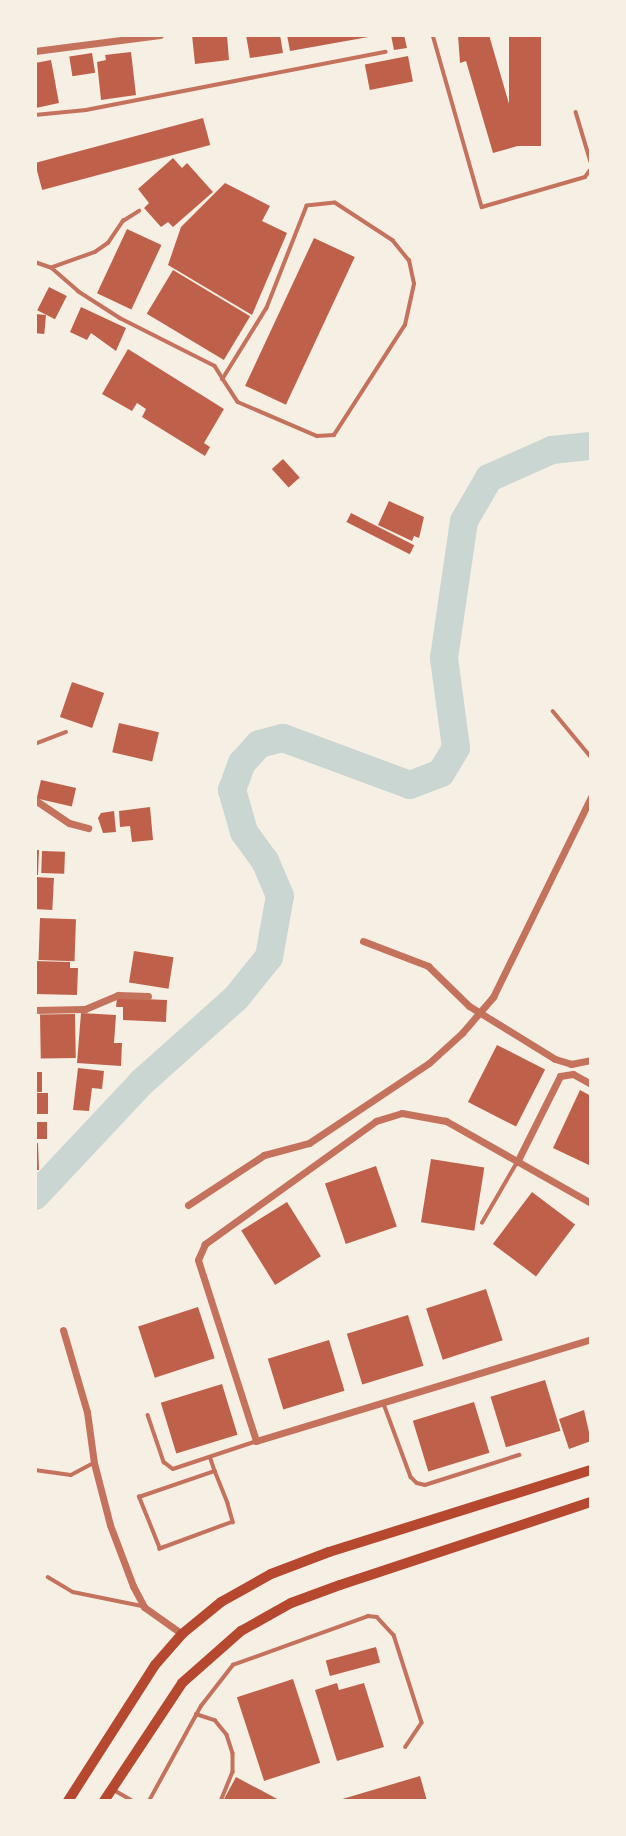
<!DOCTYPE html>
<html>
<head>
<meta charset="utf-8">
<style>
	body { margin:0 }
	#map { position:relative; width:626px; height:1836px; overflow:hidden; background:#f6efe4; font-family:"Libre Baskerville",serif }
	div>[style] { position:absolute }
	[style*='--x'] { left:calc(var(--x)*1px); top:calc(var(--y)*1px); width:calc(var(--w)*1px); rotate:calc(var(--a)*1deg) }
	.river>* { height:28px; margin:-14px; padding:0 14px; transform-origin:14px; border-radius:14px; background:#c9d6d2 }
	.building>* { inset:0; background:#bf614a; transform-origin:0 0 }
	.service>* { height:3.5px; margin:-1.75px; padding:0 1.75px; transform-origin:1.75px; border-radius:1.75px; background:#c5725c }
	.minor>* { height:7px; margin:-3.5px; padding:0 3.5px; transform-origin:3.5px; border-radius:3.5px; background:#c5725c }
	.secondary>* { height:10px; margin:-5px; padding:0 5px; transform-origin:5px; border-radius:5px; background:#b5482f }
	span { translate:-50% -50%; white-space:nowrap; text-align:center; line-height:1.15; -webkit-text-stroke:5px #f6efe4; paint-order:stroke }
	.frame { position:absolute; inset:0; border:37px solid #f6efe4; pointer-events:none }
</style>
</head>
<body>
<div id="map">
	<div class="river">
		<div style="--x:35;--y:1196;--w:156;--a:-46.8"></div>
		<div style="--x:142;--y:1082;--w:126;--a:-41.8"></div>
		<div style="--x:236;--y:998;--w:53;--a:-51.2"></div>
		<div style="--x:269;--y:957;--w:62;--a:-79.8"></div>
		<div style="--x:280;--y:896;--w:38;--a:-113"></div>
		<div style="--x:265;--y:861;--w:36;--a:-126"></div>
		<div style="--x:244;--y:832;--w:44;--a:-105.9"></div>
		<div style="--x:232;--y:790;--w:29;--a:-70"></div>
		<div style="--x:242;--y:763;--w:25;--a:-48"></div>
		<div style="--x:259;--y:744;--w:25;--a:-14"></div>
		<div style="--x:283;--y:738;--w:135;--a:20.3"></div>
		<div style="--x:410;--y:785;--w:33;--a:-21"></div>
		<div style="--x:441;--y:773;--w:29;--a:-59"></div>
		<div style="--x:456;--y:748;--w:91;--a:-97.6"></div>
		<div style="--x:444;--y:658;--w:138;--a:-81.7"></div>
		<div style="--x:464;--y:521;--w:50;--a:-59.8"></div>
		<div style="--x:489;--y:478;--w:69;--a:-24"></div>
		<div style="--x:552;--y:450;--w:39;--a:-6"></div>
	</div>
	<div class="building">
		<div style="clip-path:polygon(192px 35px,227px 35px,229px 60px,195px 64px)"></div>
		<div style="clip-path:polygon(246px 35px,280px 35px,283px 53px,250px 58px)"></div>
		<div style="clip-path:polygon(287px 35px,374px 35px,374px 36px,290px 51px)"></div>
		<div style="clip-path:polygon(391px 35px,404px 35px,407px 48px,394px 50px)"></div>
		<div style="clip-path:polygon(458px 35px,489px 35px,521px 145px,493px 153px,466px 61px,460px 63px)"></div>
		<div style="left:509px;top:35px;width:32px;height:111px"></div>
		<div style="clip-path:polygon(131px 52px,136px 95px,101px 100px,97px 62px,106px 60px,105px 55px)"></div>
		<div style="left:92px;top:53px;width:20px;height:23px;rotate:81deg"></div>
		<div style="left:408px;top:56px;width:26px;height:44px;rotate:79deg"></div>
		<div style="clip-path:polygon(51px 60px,59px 103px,36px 108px,35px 63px)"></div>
		<div style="left:203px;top:118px;width:28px;height:174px;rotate:75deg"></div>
		<div style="clip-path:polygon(173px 158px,182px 168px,187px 163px,213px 192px,173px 227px,168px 222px,161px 227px,144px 208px,149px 203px,138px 189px)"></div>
		<div style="clip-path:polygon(225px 183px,270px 206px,262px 221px,287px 233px,252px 315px,168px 265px,181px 227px)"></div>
		<div style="left:127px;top:229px;width:38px;height:71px;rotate:25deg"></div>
		<div style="left:314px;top:238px;width:45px;height:163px;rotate:25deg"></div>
		<div style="left:173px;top:270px;width:90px;height:51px;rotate:31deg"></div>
		<div style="left:49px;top:287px;width:20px;height:26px;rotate:27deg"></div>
		<div style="clip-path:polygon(81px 307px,126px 328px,116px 351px,91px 333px,87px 340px,70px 332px)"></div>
		<div style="left:35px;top:314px;width:11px;height:19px;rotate:5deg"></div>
		<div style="clip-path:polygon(128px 349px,224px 409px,204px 443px,210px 447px,205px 456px,142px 417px,146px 409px,137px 403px,132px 411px,102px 394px)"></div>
		<div style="left:283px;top:459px;width:25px;height:15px;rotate:48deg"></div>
		<div style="clip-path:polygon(389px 501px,424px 517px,419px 538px,414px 536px,412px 541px,378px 525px)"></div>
		<div style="left:351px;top:513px;width:71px;height:10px;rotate:27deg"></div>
		<div style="left:72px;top:682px;width:34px;height:37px;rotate:19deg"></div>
		<div style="left:119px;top:723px;width:41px;height:30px;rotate:13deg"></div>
		<div style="left:41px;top:780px;width:36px;height:19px;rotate:13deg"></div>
		<div style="clip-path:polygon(150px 807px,153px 840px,132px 842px,130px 826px,120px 827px,119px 811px)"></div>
		<div style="clip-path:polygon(114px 811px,116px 832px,103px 833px,98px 818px,101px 813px)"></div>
		<div style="clip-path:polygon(35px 850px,39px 850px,38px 875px,35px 875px)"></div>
		<div style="left:42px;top:851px;width:23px;height:22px;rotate:2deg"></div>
		<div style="left:35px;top:877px;width:19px;height:32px;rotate:3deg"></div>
		<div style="left:40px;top:918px;width:36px;height:42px;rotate:2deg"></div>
		<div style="left:134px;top:951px;width:40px;height:32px;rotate:9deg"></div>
		<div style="clip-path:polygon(35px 961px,70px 962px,70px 968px,78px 968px,77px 995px,35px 994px)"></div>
		<div style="clip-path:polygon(117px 998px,167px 1000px,166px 1022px,123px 1020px,123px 1007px,116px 1007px)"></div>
		<div style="clip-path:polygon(81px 1013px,116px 1015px,114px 1043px,122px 1043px,121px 1066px,77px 1063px)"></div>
		<div style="left:75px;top:1014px;width:44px;height:35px;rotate:89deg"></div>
		<div style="left:497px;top:1045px;width:54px;height:64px;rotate:27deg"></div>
		<div style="clip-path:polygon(78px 1068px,104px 1071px,102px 1089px,92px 1088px,89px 1111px,73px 1110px)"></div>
		<div style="left:35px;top:1072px;width:7px;height:20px"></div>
		<div style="clip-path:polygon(580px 1090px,591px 1096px,591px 1166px,553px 1148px)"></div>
		<div style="left:35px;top:1093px;width:13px;height:21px"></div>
		<div style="left:35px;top:1122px;width:12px;height:17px"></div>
		<div style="clip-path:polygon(35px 1143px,38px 1143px,39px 1170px,35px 1170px)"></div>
		<div style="left:431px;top:1159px;width:54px;height:64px;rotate:9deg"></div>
		<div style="left:376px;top:1166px;width:64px;height:54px;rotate:71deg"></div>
		<div style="left:532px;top:1192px;width:54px;height:65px;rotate:37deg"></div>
		<div style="left:287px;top:1202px;width:64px;height:54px;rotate:58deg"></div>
		<div style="left:486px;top:1289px;width:54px;height:63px;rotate:72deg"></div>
		<div style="left:198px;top:1307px;width:54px;height:63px;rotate:72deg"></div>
		<div style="left:408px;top:1315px;width:53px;height:64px;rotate:73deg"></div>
		<div style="left:329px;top:1340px;width:53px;height:64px;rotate:73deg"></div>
		<div style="left:545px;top:1380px;width:53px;height:57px;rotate:73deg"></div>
		<div style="left:222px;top:1384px;width:53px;height:64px;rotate:73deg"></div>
		<div style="left:474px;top:1402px;width:53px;height:64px;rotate:73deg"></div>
		<div style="clip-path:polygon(584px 1410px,591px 1441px,569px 1449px,559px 1419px)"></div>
		<div style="left:376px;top:1647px;width:16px;height:52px;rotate:75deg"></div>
		<div style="left:293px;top:1679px;width:88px;height:59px;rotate:72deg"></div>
		<div style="clip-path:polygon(337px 1683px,339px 1690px,364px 1683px,384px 1747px,337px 1761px,315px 1690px)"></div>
		<div style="clip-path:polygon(420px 1776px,427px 1801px,339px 1801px,339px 1800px)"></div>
		<div style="clip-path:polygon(236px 1777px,268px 1794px,281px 1801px,223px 1801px)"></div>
	</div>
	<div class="service">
		<div style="--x:433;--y:35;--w:179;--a:74.1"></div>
		<div style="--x:482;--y:207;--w:107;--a:-16.2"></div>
		<div style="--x:585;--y:177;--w:10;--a:-53"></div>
		<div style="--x:576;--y:112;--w:52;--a:73.3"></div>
		<div style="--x:35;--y:115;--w:51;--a:-5.6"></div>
		<div style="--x:86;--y:110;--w:305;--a:-11"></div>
		<div style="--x:35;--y:262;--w:18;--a:19"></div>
		<div style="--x:52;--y:268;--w:35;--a:41"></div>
		<div style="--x:78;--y:291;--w:50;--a:32.7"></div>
		<div style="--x:120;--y:318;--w:106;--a:26.8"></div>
		<div style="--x:215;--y:366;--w:15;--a:58"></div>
		<div style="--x:223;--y:379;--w:27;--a:57"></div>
		<div style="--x:238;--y:402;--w:86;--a:23.3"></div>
		<div style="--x:317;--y:436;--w:17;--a:-3"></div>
		<div style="--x:334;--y:435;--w:131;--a:-57.2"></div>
		<div style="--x:405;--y:325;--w:42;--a:-77.6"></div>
		<div style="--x:414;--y:284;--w:24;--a:-102"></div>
		<div style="--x:409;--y:261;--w:26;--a:-129"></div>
		<div style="--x:393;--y:241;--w:69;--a:-146.8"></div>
		<div style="--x:335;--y:203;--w:28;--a:174"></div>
		<div style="--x:307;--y:206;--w:110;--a:111.4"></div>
		<div style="--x:267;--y:308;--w:84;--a:121.8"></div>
		<div style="--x:53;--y:267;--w:45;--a:-19.7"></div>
		<div style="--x:95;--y:252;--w:16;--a:-35"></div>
		<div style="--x:108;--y:243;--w:27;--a:-56"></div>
		<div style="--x:123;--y:221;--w:19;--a:-32"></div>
		<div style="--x:553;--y:711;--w:60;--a:50.4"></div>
		<div style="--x:35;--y:744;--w:33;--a:-21"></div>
		<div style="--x:482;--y:1223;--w:68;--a:-60"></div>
		<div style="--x:384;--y:1404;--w:78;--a:69.7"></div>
		<div style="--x:411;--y:1477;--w:8;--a:45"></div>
		<div style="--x:417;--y:1483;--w:8;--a:14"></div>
		<div style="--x:425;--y:1485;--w:99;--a:-17.7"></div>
		<div style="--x:148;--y:1415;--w:50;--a:71.2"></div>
		<div style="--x:164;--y:1462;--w:11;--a:38"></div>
		<div style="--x:173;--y:1469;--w:85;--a:-18.4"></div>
		<div style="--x:211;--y:1459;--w:13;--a:72"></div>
		<div style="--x:215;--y:1471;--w:35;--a:68"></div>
		<div style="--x:228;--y:1504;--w:19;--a:74"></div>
		<div style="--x:233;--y:1522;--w:78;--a:159.7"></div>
		<div style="--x:160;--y:1549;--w:56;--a:-112"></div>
		<div style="--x:139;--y:1497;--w:80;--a:-18.9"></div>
		<div style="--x:35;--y:1470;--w:36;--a:8"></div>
		<div style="--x:71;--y:1475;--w:24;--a:-28"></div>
		<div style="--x:48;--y:1577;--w:29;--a:31"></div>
		<div style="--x:73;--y:1592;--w:70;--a:11.5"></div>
		<div style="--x:196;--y:1714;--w:20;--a:18"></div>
		<div style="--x:215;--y:1720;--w:19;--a:51"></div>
		<div style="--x:227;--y:1735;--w:19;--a:72"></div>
		<div style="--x:233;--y:1753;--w:19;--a:90"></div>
		<div style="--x:233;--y:1772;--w:31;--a:112"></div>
		<div style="--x:114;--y:1790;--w:22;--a:30"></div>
		<div style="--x:149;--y:1801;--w:108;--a:-61.3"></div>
		<div style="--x:201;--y:1706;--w:52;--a:-52"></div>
		<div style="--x:233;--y:1665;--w:144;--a:-19.9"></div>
		<div style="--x:368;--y:1616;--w:9;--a:6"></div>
		<div style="--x:377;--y:1617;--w:25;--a:47"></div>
		<div style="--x:394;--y:1635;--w:92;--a:72.3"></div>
		<div style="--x:422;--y:1723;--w:29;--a:124"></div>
	</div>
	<div class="minor">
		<div style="--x:35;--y:51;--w:126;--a:-7.3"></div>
		<div style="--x:35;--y:800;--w:41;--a:34.1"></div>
		<div style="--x:69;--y:823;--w:20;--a:15"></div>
		<div style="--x:363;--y:941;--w:70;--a:21"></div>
		<div style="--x:428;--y:966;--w:57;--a:44.3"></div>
		<div style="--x:469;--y:1006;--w:101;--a:31.6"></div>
		<div style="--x:555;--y:1059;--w:17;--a:17"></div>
		<div style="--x:571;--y:1064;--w:20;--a:-11"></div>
		<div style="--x:35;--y:1010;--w:50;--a:-1.1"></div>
		<div style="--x:85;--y:1009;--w:36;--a:-23"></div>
		<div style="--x:118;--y:995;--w:30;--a:2"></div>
		<div style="--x:517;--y:1162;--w:96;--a:-63.4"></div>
		<div style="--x:560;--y:1076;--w:13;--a:-9"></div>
		<div style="--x:573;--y:1074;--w:21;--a:29"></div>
		<div style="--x:591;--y:1203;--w:167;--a:-150.5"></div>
		<div style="--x:446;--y:1121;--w:45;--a:-169.7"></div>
		<div style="--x:402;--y:1113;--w:27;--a:163"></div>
		<div style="--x:376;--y:1121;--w:211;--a:144.3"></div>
		<div style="--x:205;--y:1244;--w:17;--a:114"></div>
		<div style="--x:198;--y:1260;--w:190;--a:72.2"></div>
		<div style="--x:256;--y:1441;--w:350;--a:-16.9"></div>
		<div style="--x:188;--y:1205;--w:91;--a:-33.3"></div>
		<div style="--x:264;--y:1155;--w:47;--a:-14.9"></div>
		<div style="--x:309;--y:1143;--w:144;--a:-33.7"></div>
		<div style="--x:429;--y:1063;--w:45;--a:-42.3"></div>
		<div style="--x:462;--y:1033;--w:48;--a:-49.3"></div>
		<div style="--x:493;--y:997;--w:223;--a:-63.9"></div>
		<div style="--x:63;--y:1330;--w:85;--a:73.7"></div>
		<div style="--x:87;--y:1412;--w:51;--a:82.2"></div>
		<div style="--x:94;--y:1463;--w:64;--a:75.5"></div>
		<div style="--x:110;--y:1525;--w:65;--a:69.3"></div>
		<div style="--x:133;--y:1586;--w:24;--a:62"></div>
		<div style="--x:144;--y:1607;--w:47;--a:35.4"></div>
	</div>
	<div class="secondary">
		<div style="--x:68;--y:1801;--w:161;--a:-57.4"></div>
		<div style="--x:155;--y:1665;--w:41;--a:-48.9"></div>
		<div style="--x:182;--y:1634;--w:50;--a:-39.4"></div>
		<div style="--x:221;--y:1602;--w:57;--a:-29.2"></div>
		<div style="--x:271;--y:1574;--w:62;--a:-20.8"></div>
		<div style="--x:329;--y:1552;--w:275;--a:-17.4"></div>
		<div style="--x:104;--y:1801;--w:141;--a:-56.5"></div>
		<div style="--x:182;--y:1683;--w:79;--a:-41.4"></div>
		<div style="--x:241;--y:1631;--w:57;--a:-29.2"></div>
		<div style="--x:291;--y:1603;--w:52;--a:-20.2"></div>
		<div style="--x:340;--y:1585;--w:264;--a:-18.3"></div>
	</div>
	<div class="frame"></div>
</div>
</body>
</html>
